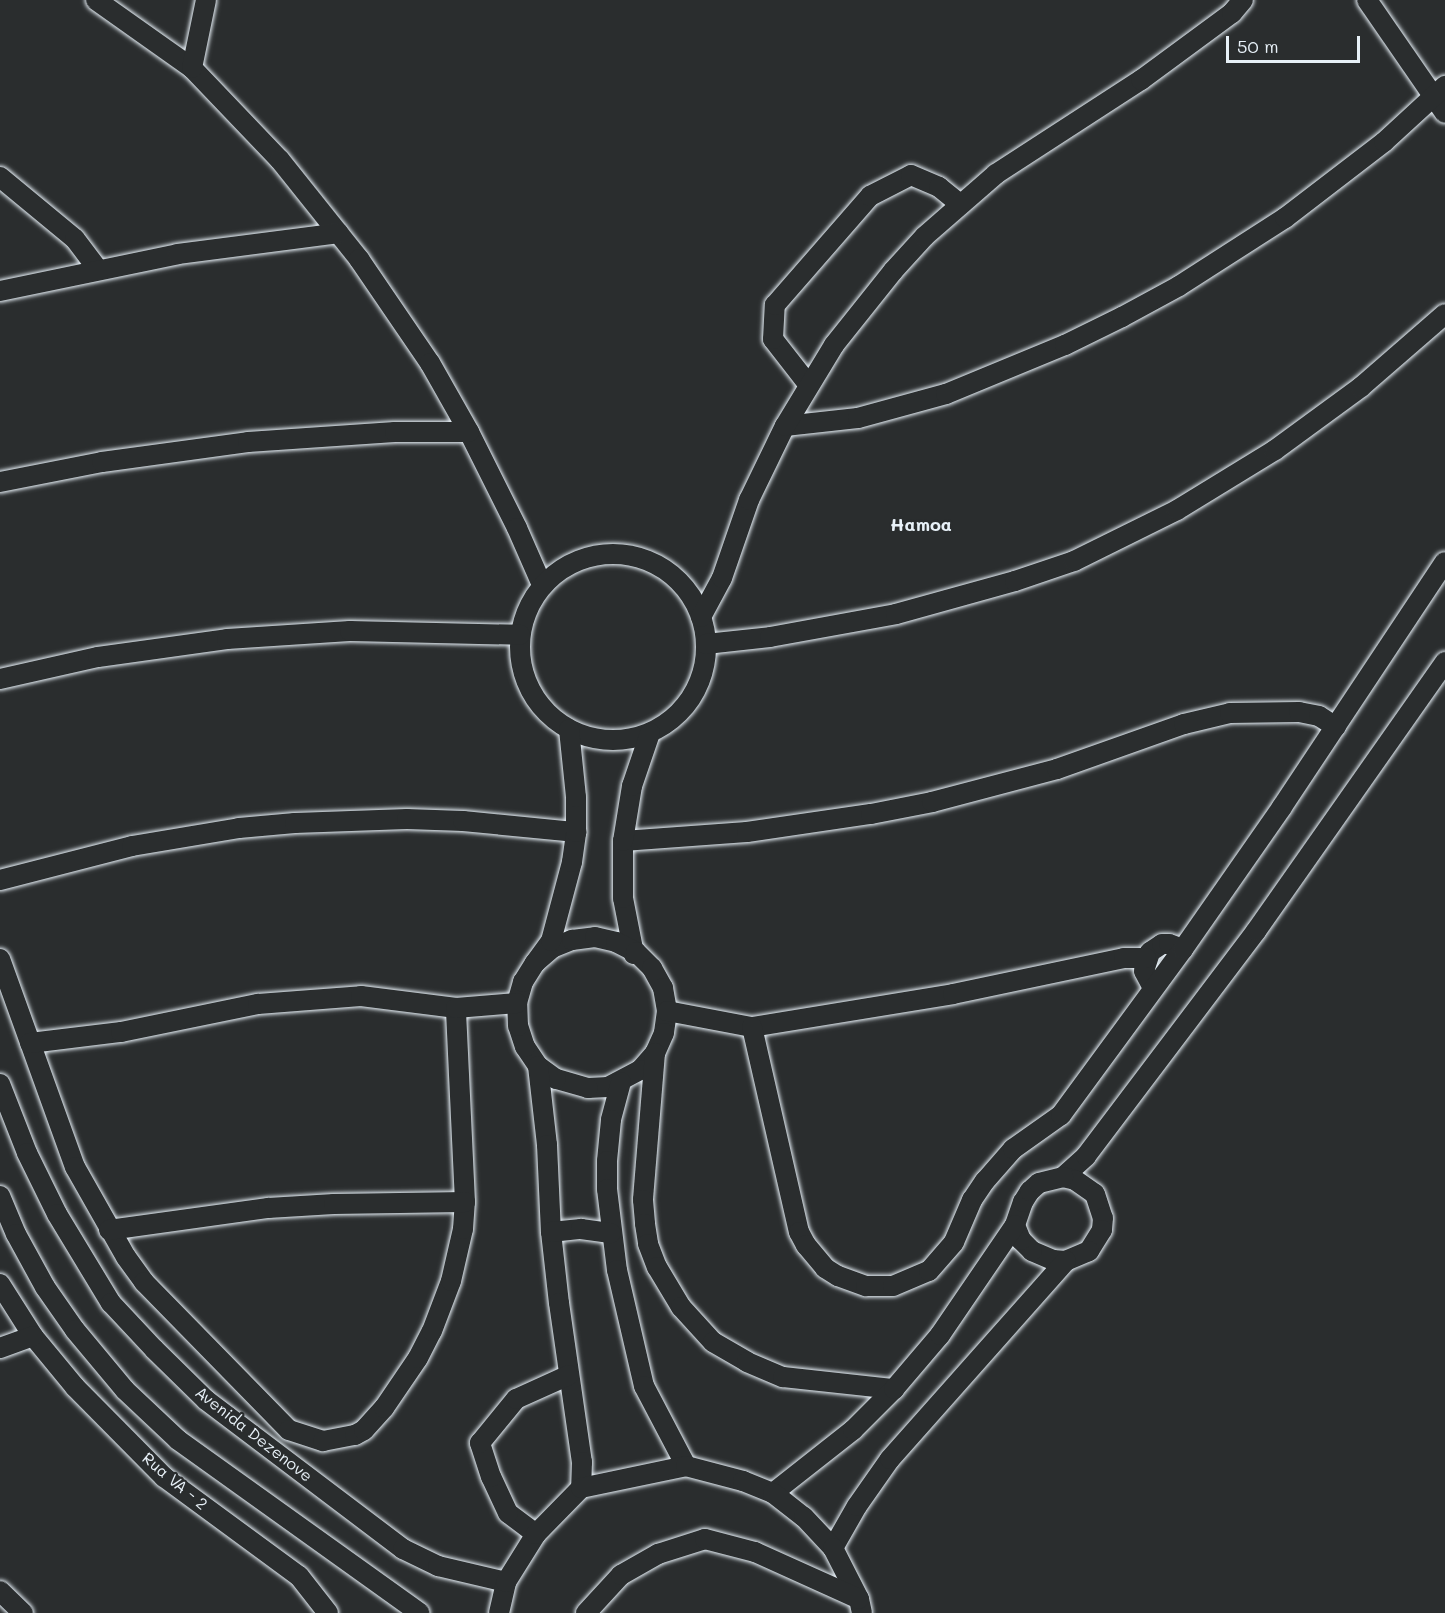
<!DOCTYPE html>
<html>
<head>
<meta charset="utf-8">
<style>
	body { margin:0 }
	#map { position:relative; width:1445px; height:1613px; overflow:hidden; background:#2a2d2e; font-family:Mali,sans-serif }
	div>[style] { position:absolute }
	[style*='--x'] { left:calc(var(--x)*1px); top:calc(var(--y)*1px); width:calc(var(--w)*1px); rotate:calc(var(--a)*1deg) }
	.roads { filter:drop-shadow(0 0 2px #e8f1f8) drop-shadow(0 0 2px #e8f1f8) }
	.minor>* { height:20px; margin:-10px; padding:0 10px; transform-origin:10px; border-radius:10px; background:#2a2d2e }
	.minor>.ring { margin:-10px; padding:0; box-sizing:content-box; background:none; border:20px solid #2a2d2e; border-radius:50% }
	span { translate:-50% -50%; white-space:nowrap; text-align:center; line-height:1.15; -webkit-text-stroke:4.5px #2a2d2e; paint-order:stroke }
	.street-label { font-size:16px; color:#e8f1f8 }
	.neighbourhood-label { font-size:18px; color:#e8f1f8; font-weight:700 }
	.scale { position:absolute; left:1226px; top:36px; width:134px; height:27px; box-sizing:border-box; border:3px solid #e8f1f8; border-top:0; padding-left:8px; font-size:18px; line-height:21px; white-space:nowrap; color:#e8f1f8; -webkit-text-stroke:4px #2a2d2e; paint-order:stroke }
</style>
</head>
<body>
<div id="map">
	<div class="roads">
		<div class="minor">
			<div style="--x:96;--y:0;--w:118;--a:35.3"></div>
			<div style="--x:192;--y:68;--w:127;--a:46.3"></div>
			<div style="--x:280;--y:160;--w:127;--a:51.4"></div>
			<div style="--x:359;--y:259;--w:126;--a:55.7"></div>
			<div style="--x:430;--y:363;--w:79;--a:60.5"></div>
			<div style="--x:469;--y:432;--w:107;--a:63.4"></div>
			<div style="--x:517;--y:528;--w:62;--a:66.3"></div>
			<div style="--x:1367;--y:0;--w:137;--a:55.4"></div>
			<div style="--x:192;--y:68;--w:69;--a:-78.4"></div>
			<div style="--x:0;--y:177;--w:97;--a:39.6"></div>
			<div style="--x:75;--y:239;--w:38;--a:53"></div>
			<div style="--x:0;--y:291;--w:182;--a:-11.7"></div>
			<div style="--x:178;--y:254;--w:162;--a:-7.4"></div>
			<div style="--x:808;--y:384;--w:57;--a:-127.9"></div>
			<div style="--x:773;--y:339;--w:34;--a:-87"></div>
			<div style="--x:775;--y:305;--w:145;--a:-48.9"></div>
			<div style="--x:870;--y:196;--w:46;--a:-27.1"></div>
			<div style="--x:911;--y:175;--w:30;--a:23"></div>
			<div style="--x:939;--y:187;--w:27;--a:39"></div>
			<div style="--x:785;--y:426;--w:73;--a:-6.3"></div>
			<div style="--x:858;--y:418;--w:91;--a:-15.3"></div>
			<div style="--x:946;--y:394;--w:129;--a:-22.4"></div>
			<div style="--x:1065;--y:345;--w:64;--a:-26.2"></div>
			<div style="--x:1122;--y:317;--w:65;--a:-28.5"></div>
			<div style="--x:1179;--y:286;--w:126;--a:-32.7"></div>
			<div style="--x:1285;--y:218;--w:125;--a:-37.5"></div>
			<div style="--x:1384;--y:142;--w:83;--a:-42.6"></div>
			<div style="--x:0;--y:482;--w:104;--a:-11.1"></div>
			<div style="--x:102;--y:462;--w:147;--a:-7.8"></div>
			<div style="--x:248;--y:442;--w:147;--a:-3.9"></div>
			<div style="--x:395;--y:432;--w:74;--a:0"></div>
			<div class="ring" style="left:520px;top:554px;width:166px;height:166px"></div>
			<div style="--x:701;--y:617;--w:44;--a:-61.7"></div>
			<div style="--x:722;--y:578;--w:83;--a:-70.9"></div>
			<div style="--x:749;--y:500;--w:82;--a:-64.1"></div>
			<div style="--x:785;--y:426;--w:95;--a:-58.8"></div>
			<div style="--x:834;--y:345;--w:95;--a:-51.4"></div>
			<div style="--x:893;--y:271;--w:47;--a:-47.6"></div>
			<div style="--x:925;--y:236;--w:94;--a:-41.1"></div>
			<div style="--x:996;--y:174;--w:173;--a:-33"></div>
			<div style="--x:1141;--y:80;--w:113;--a:-36.4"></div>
			<div style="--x:1232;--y:13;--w:17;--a:-50"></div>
			<div style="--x:706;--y:644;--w:64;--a:-6.2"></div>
			<div style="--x:770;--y:637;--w:128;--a:-10.3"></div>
			<div style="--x:896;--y:614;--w:123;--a:-15.5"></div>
			<div style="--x:1015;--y:581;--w:62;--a:-18.7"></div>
			<div style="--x:1074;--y:561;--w:115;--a:-26.3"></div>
			<div style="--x:1177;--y:510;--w:115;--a:-31.5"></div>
			<div style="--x:1275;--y:450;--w:107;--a:-36.2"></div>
			<div style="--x:1361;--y:387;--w:111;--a:-41"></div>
			<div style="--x:0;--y:679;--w:100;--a:-12.7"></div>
			<div style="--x:98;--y:657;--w:130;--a:-7.9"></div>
			<div style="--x:227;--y:639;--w:123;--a:-3.7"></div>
			<div style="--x:350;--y:631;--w:170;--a:1.3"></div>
			<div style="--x:623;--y:841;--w:124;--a:-4.2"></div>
			<div style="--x:747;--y:832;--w:125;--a:-8.3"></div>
			<div style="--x:871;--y:814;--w:62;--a:-11.1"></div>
			<div style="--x:932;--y:802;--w:129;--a:-14.8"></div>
			<div style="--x:1057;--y:769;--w:135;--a:-19.5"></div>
			<div style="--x:1184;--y:724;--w:47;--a:-13.4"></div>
			<div style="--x:1230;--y:713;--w:69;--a:-0.8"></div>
			<div style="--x:1299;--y:712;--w:20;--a:11"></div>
			<div style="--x:1319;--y:716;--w:20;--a:33"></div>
			<div style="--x:0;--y:880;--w:136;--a:-14.4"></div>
			<div style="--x:132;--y:846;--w:109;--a:-9.5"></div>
			<div style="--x:239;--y:828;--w:56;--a:-5.1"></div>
			<div style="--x:295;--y:823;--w:112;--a:-2"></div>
			<div style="--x:407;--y:819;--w:56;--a:2"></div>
			<div style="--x:463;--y:821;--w:114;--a:5.6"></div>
			<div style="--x:636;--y:952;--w:3;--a:135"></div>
			<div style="--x:634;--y:954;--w:57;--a:-101.1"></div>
			<div style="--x:623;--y:898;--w:57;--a:-90"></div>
			<div style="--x:623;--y:841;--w:56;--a:-80.7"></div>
			<div style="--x:632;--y:786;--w:56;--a:-71.2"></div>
			<div style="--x:0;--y:959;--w:221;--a:70.2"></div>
			<div style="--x:75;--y:1167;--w:103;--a:60.5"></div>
			<div style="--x:126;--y:1257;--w:31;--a:54"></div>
			<div style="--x:144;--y:1282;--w:207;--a:45.6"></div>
			<div style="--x:289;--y:1430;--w:36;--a:18"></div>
			<div style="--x:323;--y:1441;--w:33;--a:-11"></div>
			<div style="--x:355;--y:1435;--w:10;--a:-29"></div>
			<div style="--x:364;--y:1430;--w:30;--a:-48"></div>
			<div style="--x:384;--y:1408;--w:60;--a:-55.8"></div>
			<div style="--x:418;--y:1358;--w:30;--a:-63"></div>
			<div style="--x:432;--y:1331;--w:53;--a:-69.2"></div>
			<div style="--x:451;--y:1281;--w:53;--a:-77"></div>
			<div style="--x:463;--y:1229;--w:27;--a:-86"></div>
			<div style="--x:465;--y:1202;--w:194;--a:-92.7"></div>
			<div style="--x:535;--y:963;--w:23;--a:-41"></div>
			<div style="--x:552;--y:948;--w:22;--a:-22"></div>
			<div style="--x:572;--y:940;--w:23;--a:-7"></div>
			<div style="--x:595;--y:937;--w:22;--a:13"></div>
			<div style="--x:616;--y:942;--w:22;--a:27"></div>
			<div style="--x:636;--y:952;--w:23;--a:45"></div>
			<div style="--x:652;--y:968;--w:23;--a:61"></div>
			<div style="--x:663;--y:988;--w:23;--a:80"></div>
			<div style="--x:667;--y:1011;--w:22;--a:98"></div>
			<div style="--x:664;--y:1033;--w:22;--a:114"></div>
			<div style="--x:655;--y:1053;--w:23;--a:131"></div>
			<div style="--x:640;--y:1070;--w:36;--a:152"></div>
			<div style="--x:608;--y:1087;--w:20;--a:177"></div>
			<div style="--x:588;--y:1088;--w:33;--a:-164"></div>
			<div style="--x:556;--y:1079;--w:22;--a:-144"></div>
			<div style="--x:538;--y:1066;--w:23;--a:-124"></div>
			<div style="--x:525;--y:1047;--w:22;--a:-108"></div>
			<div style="--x:518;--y:1026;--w:23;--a:-92"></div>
			<div style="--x:517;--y:1003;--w:22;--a:-74"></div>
			<div style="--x:523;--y:982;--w:22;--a:-58"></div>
			<div style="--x:535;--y:963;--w:27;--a:-54"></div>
			<div style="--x:551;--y:941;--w:82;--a:-75.1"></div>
			<div style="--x:572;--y:862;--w:30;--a:-82"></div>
			<div style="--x:576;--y:832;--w:35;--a:-90"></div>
			<div style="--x:576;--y:797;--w:68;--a:-95.9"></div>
			<div style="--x:1153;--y:988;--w:19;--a:-118"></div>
			<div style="--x:1144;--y:971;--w:20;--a:-72"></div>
			<div style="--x:1150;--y:952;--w:14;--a:-34"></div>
			<div style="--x:1162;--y:944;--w:7;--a:0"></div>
			<div style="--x:1169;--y:944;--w:15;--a:20"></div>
			<div style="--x:667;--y:1011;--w:86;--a:10.7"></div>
			<div style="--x:752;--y:1027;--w:204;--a:-9.3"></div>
			<div style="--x:953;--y:994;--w:175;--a:-11.9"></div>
			<div style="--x:1124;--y:958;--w:22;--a:0"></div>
			<div style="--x:752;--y:1027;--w:210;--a:77.1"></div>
			<div style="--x:799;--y:1232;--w:15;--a:62"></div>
			<div style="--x:806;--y:1245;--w:30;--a:50"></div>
			<div style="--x:825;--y:1268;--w:15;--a:32"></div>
			<div style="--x:838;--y:1276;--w:30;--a:20"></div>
			<div style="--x:866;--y:1286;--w:27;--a:0"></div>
			<div style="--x:893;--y:1286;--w:39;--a:-23"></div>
			<div style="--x:929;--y:1271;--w:38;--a:-49"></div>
			<div style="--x:954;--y:1242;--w:46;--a:-66.8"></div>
			<div style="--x:972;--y:1200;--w:23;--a:-56"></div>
			<div style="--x:985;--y:1181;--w:43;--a:-48.8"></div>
			<div style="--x:1013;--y:1149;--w:59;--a:-35.3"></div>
			<div style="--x:1061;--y:1115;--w:206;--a:-53.7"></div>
			<div style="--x:1183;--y:949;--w:173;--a:-55.1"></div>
			<div style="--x:1282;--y:807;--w:294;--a:-56.4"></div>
			<div style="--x:30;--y:1043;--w:92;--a:-6.9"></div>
			<div style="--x:121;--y:1032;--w:140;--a:-11.6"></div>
			<div style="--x:258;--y:1004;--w:103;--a:-4.4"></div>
			<div style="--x:361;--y:996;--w:96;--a:7.2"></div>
			<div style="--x:456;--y:1008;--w:61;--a:-4.7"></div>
			<div style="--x:655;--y:1053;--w:147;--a:94.7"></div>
			<div style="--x:643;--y:1200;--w:24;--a:85"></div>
			<div style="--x:645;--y:1224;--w:20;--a:81"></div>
			<div style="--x:648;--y:1244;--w:25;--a:69"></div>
			<div style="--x:657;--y:1267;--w:47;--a:59"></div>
			<div style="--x:681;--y:1307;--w:47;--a:47.6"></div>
			<div style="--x:713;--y:1342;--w:39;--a:30"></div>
			<div style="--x:747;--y:1362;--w:39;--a:23"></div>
			<div style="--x:783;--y:1377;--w:112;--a:6.2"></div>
			<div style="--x:538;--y:1066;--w:80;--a:83.5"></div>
			<div style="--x:547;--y:1145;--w:87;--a:87.4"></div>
			<div style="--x:551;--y:1232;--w:71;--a:83.6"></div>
			<div style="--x:559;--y:1303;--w:161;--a:81.8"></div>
			<div style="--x:582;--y:1462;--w:26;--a:92"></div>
			<div style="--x:621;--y:1082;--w:39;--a:105"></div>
			<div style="--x:611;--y:1120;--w:41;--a:95.6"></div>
			<div style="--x:607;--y:1161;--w:28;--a:90"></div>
			<div style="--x:607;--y:1189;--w:82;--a:83"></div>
			<div style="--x:617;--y:1270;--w:119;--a:76.9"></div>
			<div style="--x:644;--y:1386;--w:90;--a:62.3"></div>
			<div style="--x:0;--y:1084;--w:74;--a:68.6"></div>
			<div style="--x:27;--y:1153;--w:68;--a:63.8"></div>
			<div style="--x:57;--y:1214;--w:104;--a:58.8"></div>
			<div style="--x:111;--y:1303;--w:63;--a:46.9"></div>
			<div style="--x:154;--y:1349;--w:73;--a:44.4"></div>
			<div style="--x:206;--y:1400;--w:247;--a:37.1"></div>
			<div style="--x:403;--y:1549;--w:39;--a:26"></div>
			<div style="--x:438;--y:1566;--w:70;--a:13.2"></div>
			<div style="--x:1063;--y:1177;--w:31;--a:-42"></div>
			<div style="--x:1086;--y:1156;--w:282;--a:-52.9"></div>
			<div style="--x:1256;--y:931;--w:329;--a:-54.9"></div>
			<div style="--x:1063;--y:1177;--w:12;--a:14"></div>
			<div style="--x:1075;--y:1180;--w:24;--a:35"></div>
			<div style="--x:1095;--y:1194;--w:25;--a:72"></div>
			<div style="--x:1103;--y:1218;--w:12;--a:95"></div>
			<div style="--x:1102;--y:1230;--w:25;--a:122"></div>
			<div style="--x:1089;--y:1251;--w:25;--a:157"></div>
			<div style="--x:1066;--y:1261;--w:13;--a:-176"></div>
			<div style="--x:1053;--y:1260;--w:23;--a:-157"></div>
			<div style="--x:1032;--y:1251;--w:16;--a:-135"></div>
			<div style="--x:1021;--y:1240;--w:16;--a:-112"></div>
			<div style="--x:1015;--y:1225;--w:24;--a:-71"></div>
			<div style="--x:1023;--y:1202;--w:13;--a:-58"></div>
			<div style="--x:1030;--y:1191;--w:12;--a:-42"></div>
			<div style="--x:1039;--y:1183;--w:25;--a:-14"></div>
			<div style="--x:0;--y:1196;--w:41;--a:67.2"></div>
			<div style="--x:16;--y:1234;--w:60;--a:61.3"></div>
			<div style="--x:45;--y:1287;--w:52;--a:55.1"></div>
			<div style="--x:75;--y:1330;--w:78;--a:50.2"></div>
			<div style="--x:125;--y:1390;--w:73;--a:43.3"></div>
			<div style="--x:178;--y:1440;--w:297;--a:35.6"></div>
			<div style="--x:109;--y:1230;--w:161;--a:-7.9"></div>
			<div style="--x:268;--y:1208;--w:66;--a:-3.5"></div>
			<div style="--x:334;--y:1204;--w:131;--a:-0.9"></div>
			<div style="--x:551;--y:1232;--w:30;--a:-6"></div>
			<div style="--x:581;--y:1229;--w:30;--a:8"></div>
			<div style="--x:0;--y:1284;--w:62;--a:57.6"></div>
			<div style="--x:33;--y:1336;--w:66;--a:50.5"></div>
			<div style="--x:75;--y:1387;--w:127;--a:45.3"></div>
			<div style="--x:164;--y:1477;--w:167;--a:36.3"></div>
			<div style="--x:299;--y:1576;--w:47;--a:51.9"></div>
			<div style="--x:0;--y:1348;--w:35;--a:-20"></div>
			<div style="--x:773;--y:1493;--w:102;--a:-38.2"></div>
			<div style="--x:853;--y:1430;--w:58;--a:-45"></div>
			<div style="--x:894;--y:1389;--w:71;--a:-49.6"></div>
			<div style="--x:940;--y:1335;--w:133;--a:-55.7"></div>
			<div style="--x:536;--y:1534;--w:35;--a:-143"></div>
			<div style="--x:508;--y:1513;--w:40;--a:-115"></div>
			<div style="--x:491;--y:1477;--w:36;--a:-108"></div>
			<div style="--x:480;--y:1443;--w:57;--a:-50.7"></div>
			<div style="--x:516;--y:1399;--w:58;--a:-24.4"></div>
			<div style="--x:833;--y:1548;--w:48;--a:-60.3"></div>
			<div style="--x:857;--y:1506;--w:57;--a:-54.9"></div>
			<div style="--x:890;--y:1459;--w:265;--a:-48.4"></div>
			<div style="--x:0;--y:1591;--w:32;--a:44"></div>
			<div style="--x:499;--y:1613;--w:32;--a:-77"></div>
			<div style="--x:506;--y:1582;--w:57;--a:-58"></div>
			<div style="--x:536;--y:1534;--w:64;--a:-45.6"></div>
			<div style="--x:581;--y:1488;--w:107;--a:-11.8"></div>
			<div style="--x:686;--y:1466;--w:59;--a:14.7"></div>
			<div style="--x:743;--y:1481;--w:32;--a:22"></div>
			<div style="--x:773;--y:1493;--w:39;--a:38"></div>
			<div style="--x:804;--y:1517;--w:42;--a:46.9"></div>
			<div style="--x:833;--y:1548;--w:57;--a:63"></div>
			<div style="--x:859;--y:1599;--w:14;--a:78"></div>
			<div style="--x:586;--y:1613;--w:52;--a:-47.4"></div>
			<div style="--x:621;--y:1575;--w:43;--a:-29.6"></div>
			<div style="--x:658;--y:1554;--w:49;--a:-17.7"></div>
			<div style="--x:705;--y:1539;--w:52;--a:14.6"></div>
			<div style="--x:755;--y:1552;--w:114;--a:24.3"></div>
		</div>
	</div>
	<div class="street-label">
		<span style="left:254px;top:1434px;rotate:38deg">Avenida Dezenove</span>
		<span style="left:175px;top:1481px;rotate:40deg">Rua VA - 2</span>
	</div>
	<div class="neighbourhood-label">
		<span style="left:921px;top:524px">Hamoa</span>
	</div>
	<div class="scale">50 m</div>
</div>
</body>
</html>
